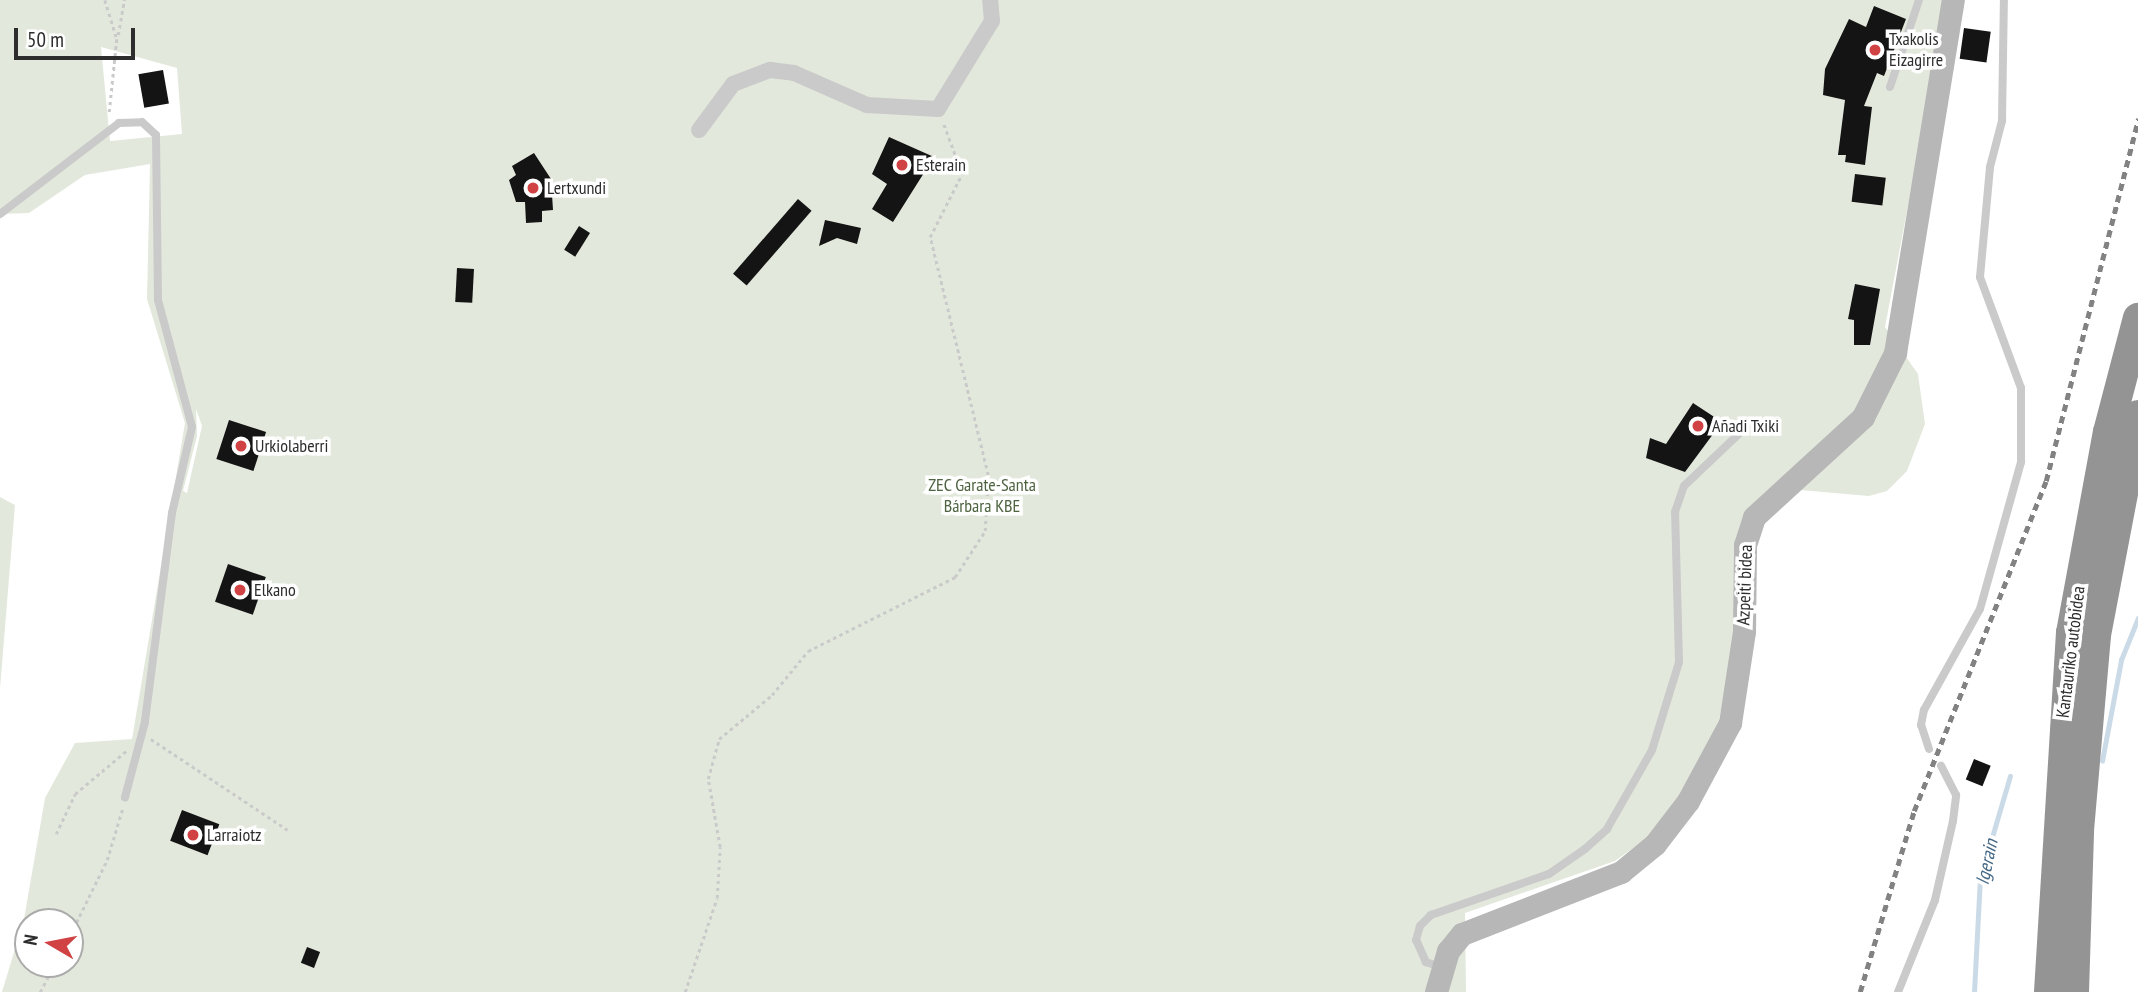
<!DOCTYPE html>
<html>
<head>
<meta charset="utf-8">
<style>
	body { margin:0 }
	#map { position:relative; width:2138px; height:992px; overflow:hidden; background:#fff; font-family:"PT Sans Narrow",sans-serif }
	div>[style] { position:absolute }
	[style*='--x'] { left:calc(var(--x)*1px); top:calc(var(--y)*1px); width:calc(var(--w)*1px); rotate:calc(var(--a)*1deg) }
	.green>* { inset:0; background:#e2e9dc }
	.stream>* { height:4.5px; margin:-2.25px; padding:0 2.25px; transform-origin:2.25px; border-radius:2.25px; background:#cadae7 }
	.building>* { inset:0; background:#141414; transform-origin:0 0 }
	.path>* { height:2.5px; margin-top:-1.25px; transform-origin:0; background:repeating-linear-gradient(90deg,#cacaca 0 3.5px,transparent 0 7px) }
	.service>* { height:8px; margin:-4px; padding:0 4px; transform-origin:4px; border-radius:4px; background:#cacaca }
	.minor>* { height:16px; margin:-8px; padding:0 8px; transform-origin:8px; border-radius:8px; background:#cacaca }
	.secondary>* { height:23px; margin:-11.5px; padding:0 11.5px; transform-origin:11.5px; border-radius:11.5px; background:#b7b7b7 }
	.motorway>* { height:30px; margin:-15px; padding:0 15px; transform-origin:15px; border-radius:15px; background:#949494 }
	.rail>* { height:4.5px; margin-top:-2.25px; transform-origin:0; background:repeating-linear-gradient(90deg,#828282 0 7px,transparent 0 12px) }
	.dots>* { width:19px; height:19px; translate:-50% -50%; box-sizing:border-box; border:4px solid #fff; border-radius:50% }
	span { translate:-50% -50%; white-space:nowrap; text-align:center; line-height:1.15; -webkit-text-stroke:7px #fff; paint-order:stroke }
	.poi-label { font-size:18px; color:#2d2d2d }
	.left { translate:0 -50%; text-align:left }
	.park-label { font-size:18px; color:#4e6340 }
	.street-label { font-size:18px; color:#2d2d2d }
	.water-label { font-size:19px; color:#456885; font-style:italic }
	.north { position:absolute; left:14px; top:908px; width:70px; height:70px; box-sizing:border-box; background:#fff; border:2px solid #ababab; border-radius:50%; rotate:280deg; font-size:19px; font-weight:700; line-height:28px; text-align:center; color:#2d2d2d }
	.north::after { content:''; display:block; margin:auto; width:24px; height:32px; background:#d04243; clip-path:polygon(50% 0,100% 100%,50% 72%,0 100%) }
	.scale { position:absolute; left:14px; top:28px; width:121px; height:32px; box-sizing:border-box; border:4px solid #2d2d2d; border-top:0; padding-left:9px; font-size:21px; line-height:24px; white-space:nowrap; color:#2d2d2d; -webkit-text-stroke:5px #fff; paint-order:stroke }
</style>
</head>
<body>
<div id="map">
	<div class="green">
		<div style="clip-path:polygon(evenodd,0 0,1947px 0,1885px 327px,1918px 374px,1925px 424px,1907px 471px,1887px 491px,1869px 496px,1788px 489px,1761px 499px,1717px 731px,1686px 792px,1643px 841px,1615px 861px,1465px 913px,1466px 992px,2px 992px,24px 919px,45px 798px,75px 743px,132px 739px,185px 423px,147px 299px,150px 164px,85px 175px,29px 213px,0 214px,0 0,101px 47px,177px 68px,182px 134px,110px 141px,101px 47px,0 0,196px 409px,202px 426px,187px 493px,183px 491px,197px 436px,196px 409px,0 0,28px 922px,70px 922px,70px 964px,28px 964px,28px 922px)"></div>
		<div style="clip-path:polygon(0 497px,15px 505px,0 689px)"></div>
	</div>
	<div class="stream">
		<div style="--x:2102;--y:761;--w:103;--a:-79.3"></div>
		<div style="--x:2121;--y:660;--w:45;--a:-68"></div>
		<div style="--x:1974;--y:992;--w:114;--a:-87"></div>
		<div style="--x:1980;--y:878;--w:106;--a:-73.6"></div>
	</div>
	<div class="building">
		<div style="clip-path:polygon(1874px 6px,1906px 19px,1884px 76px,1877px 73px,1864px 106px,1872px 107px,1865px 165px,1845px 162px,1846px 155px,1838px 155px,1845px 100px,1823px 95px,1825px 69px,1849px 19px,1866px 27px)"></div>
		<div style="left:1964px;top:28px;width:27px;height:31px;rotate:8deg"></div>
		<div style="left:163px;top:70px;width:34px;height:25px;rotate:80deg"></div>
		<div style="clip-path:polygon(889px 137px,934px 157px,893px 222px,872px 209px,887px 184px,872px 174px)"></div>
		<div style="clip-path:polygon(534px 153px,551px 179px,553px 210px,542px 211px,542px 222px,526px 223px,525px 202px,516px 202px,509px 180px,516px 175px,512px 166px)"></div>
		<div style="left:1855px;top:174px;width:31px;height:28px;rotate:7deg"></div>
		<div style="left:798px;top:199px;width:18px;height:99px;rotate:41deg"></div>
		<div style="clip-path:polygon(825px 220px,861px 228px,857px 244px,837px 238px,819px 246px)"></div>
		<div style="left:579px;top:226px;width:13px;height:28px;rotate:32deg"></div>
		<div style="left:457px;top:268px;width:17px;height:34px;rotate:3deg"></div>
		<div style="clip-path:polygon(1855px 284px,1880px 289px,1870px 345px,1854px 345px,1854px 320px,1848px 319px)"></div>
		<div style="clip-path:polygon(1693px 403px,1722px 422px,1685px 472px,1646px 458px,1650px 438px,1666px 444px)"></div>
		<div style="left:229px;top:420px;width:39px;height:41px;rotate:18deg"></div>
		<div style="left:228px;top:564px;width:40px;height:40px;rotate:19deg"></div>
		<div style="left:1974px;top:759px;width:18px;height:22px;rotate:22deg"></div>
		<div style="left:182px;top:810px;width:40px;height:33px;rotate:21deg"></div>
		<div style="left:307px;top:947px;width:14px;height:17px;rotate:21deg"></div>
	</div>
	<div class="path">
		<div style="--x:105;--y:0;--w:41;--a:72.9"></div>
		<div style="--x:117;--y:39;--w:77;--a:95.9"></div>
		<div style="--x:118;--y:35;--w:36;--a:-80"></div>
		<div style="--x:151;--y:739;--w:164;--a:33.6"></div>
		<div style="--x:56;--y:834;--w:44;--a:-64.6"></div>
		<div style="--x:75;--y:794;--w:67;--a:-40.1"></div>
		<div style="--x:70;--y:935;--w:84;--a:-63.7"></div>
		<div style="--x:107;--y:860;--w:55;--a:-73.2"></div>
		<div style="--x:40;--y:992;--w:32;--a:-62"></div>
		<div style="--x:685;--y:992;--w:99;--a:-71.2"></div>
		<div style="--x:717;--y:898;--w:51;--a:-86.6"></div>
		<div style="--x:720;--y:847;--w:69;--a:-100"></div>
		<div style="--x:708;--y:779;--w:41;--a:-74.6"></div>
		<div style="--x:719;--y:739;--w:69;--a:-39.7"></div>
		<div style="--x:772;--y:695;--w:57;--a:-50.7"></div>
		<div style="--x:808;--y:651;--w:165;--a:-26.7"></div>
		<div style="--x:955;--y:577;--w:55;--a:-56.9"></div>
		<div style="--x:985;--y:531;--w:56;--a:-86.9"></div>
		<div style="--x:988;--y:475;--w:245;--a:-103.7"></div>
		<div style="--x:930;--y:237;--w:71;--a:-63.1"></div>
		<div style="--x:962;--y:174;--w:54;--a:-110.4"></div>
	</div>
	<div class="service">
		<div style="--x:1890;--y:87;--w:92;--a:-71.6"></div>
		<div style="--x:0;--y:214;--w:150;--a:-37.4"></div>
		<div style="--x:119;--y:123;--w:23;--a:-2"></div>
		<div style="--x:142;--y:122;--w:19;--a:43"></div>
		<div style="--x:156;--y:135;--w:165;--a:89.3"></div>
		<div style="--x:158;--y:300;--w:131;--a:75"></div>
		<div style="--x:192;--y:427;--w:88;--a:103.1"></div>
		<div style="--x:172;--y:513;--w:211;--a:97.4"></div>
		<div style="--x:145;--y:722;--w:78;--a:104.9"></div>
		<div style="--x:1929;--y:749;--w:25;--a:-108"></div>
		<div style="--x:1921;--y:725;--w:15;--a:-79"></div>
		<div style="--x:1924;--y:710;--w:115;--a:-61"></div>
		<div style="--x:1980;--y:609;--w:153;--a:-74.4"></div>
		<div style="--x:2021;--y:462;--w:74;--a:-90"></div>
		<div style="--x:2021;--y:388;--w:118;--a:-110.3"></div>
		<div style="--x:1980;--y:277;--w:110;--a:-84.8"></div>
		<div style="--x:1990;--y:167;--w:48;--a:-75.4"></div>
		<div style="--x:2002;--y:121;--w:121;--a:-89.1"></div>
		<div style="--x:1441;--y:967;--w:16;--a:-162"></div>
		<div style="--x:1426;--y:962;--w:24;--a:-114"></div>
		<div style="--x:1416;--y:940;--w:15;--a:-74"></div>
		<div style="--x:1420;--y:926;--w:16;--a:-45"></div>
		<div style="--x:1431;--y:915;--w:125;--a:-19.2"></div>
		<div style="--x:1549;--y:874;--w:44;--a:-34.8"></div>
		<div style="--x:1585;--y:849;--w:30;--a:-42"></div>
		<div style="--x:1607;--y:829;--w:91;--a:-60.3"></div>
		<div style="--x:1652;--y:750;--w:92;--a:-72.9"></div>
		<div style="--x:1679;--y:662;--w:150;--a:-91.5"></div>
		<div style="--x:1675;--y:512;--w:28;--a:-71"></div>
		<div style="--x:1684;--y:486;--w:80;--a:-43.5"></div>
		<div style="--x:1898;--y:992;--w:99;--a:-68.1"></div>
		<div style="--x:1935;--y:900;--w:81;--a:-77.2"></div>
		<div style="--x:1953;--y:821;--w:26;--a:-83"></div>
		<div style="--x:1956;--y:795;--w:33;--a:-117"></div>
	</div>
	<div class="minor">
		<div style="--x:699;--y:130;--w:57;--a:-53.5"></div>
		<div style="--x:733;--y:84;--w:40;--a:-21"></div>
		<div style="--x:770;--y:70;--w:24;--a:7"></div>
		<div style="--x:794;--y:73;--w:80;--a:23.7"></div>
		<div style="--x:867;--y:105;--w:71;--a:3.2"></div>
		<div style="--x:938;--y:109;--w:103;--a:-58.5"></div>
		<div style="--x:992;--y:21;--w:21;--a:-95"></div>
	</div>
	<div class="secondary">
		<div style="--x:1436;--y:992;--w:43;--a:-73.7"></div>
		<div style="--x:1448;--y:951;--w:22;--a:-51"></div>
		<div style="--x:1462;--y:934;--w:171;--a:-21.3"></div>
		<div style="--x:1621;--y:872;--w:44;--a:-39.5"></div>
		<div style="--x:1655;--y:844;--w:54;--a:-52.5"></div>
		<div style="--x:1688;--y:801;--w:89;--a:-61.7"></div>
		<div style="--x:1730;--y:723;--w:93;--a:-81.3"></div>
		<div style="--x:1744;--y:631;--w:86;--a:-89.3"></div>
		<div style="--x:1745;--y:545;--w:29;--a:-72"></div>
		<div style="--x:1754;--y:517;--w:148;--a:-42.5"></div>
		<div style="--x:1863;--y:417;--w:72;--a:-63.4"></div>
		<div style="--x:1895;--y:353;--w:358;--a:-80.7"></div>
	</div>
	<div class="motorway">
		<div style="--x:2049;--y:992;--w:360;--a:-86.5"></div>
		<div style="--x:2071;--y:633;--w:204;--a:-79.6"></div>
		<div style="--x:2108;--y:432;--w:118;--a:-75.3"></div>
		<div style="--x:2074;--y:992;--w:162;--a:-88.2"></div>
		<div style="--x:2079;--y:830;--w:196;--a:-85"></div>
		<div style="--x:2096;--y:635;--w:224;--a:-79.2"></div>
	</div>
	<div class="rail">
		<div style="--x:1860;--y:992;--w:189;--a:-73.4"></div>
		<div style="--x:1914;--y:811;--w:355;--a:-68.2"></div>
		<div style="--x:2046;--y:481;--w:374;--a:-75.7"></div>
	</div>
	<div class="dots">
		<div style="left:1875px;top:50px;background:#d04243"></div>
		<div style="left:902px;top:165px;background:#d04243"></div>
		<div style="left:533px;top:188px;background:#d04243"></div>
		<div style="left:1698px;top:426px;background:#d04243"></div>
		<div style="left:241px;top:446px;background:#d04243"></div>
		<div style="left:240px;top:590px;background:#d04243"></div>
		<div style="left:193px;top:835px;background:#d04243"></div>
	</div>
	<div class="poi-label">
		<span class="left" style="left:1889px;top:50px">Txakolis<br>Eizagirre</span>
		<span class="left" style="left:916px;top:165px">Esterain</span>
		<span class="left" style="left:547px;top:188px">Lertxundi</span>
		<span class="left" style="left:1712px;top:426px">Añadi Txiki</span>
		<span class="left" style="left:255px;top:446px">Urkiolaberri</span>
		<span class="left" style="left:254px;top:590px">Elkano</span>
		<span class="left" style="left:207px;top:835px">Larraiotz</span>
	</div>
	<div class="park-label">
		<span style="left:982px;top:496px">ZEC Garate-Santa<br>Bárbara KBE</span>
	</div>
	<div class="street-label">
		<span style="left:1745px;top:585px;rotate:-88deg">Azpeiti bidea</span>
		<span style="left:2071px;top:652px;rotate:-83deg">Kantauriko autobidea</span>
	</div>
	<div class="water-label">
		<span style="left:1987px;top:862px;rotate:-78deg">Igerain</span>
	</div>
	<div class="north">N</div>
	<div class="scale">50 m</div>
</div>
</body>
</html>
